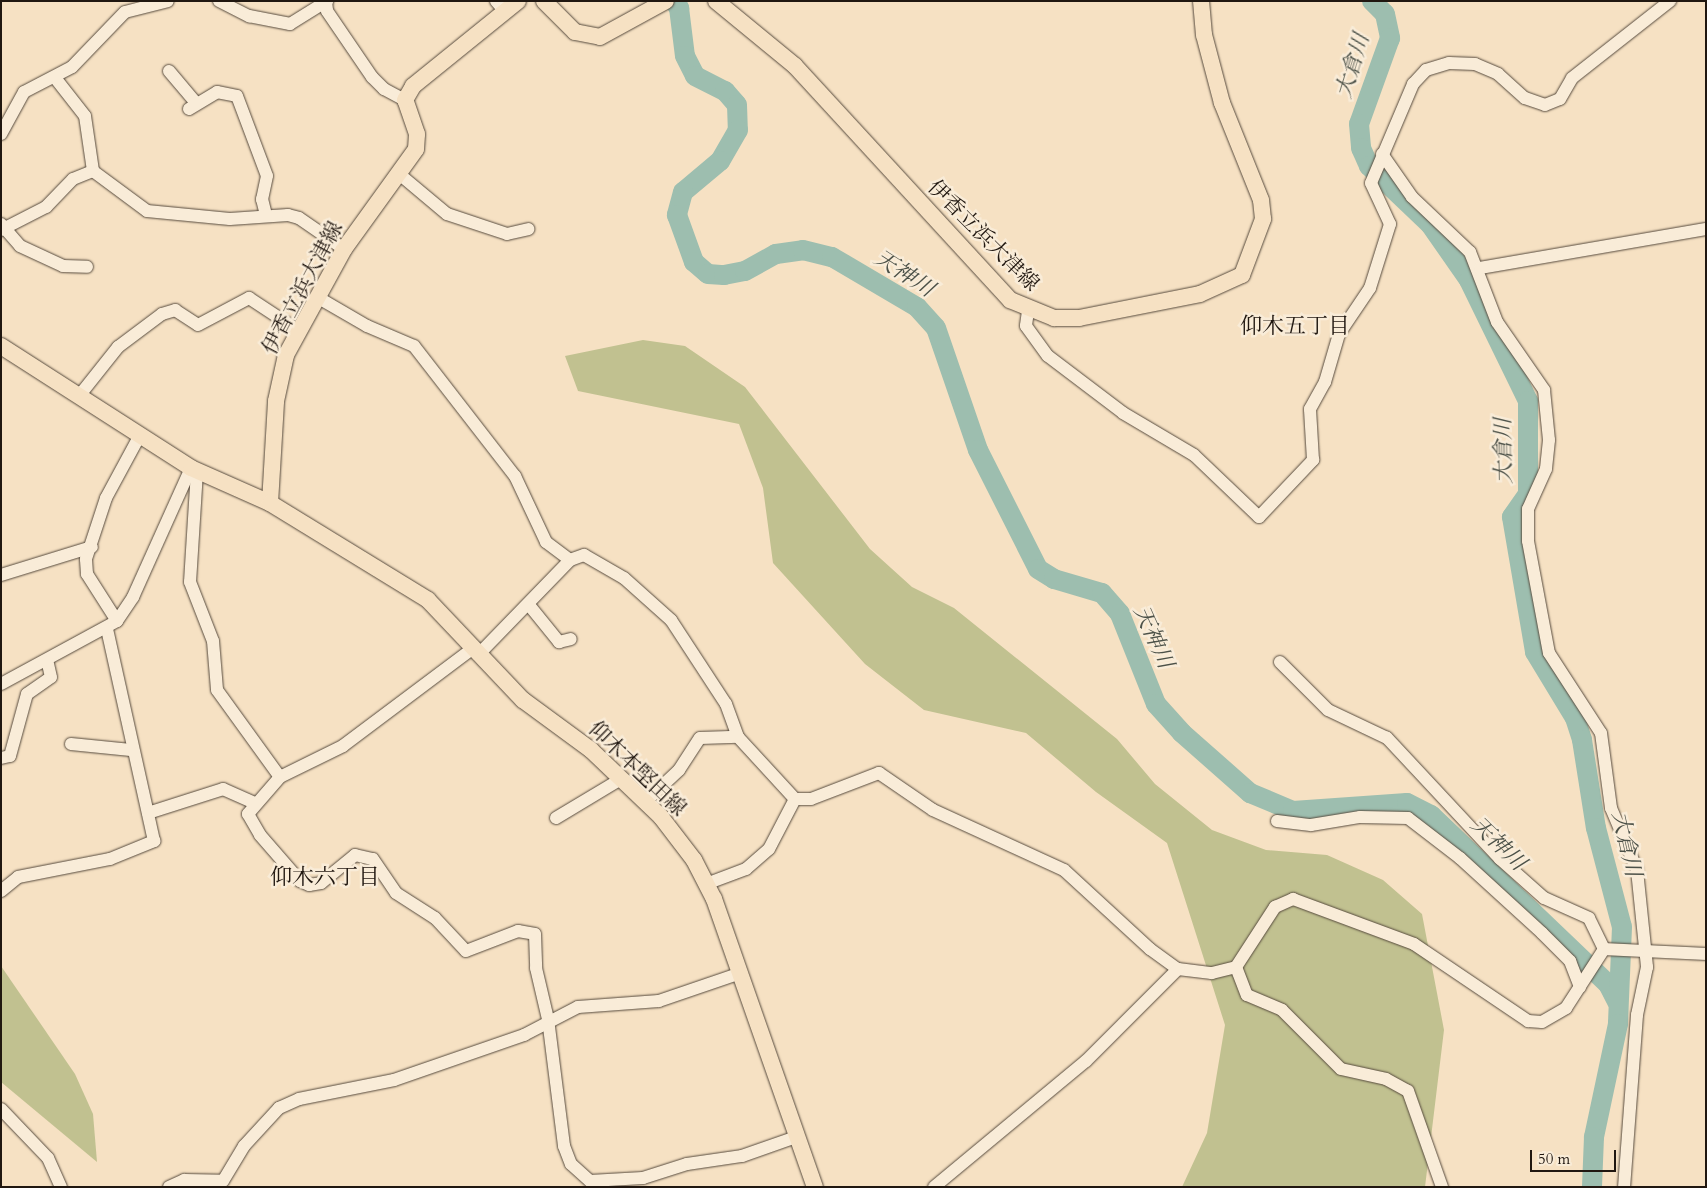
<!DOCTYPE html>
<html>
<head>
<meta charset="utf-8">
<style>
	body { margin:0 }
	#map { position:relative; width:1707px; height:1188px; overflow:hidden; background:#f6e1c3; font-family:Cardo,"Noto Serif JP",serif }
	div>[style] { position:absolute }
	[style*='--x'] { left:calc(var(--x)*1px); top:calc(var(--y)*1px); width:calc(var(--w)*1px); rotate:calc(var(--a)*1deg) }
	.green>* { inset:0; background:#c1c190 }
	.river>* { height:20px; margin:-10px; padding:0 10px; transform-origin:10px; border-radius:10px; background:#9dbeaf }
	.roads { filter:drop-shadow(0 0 1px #564a3d) drop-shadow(0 0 1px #564a3d) }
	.minor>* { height:12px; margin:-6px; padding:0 6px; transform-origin:6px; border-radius:6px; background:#f9ecd8 }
	.major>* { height:16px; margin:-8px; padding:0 8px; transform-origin:8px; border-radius:8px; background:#f6e1c3 }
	span { translate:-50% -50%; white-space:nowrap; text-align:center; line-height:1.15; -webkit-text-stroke:5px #f9ecd8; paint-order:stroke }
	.street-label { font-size:21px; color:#201710 }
	.water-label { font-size:22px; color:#4c5148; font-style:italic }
	.neighbourhood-label { font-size:22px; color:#201710 }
	.frame { position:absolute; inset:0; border:2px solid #201710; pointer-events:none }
	.scale { position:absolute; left:1530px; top:1150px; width:86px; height:22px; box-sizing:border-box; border:2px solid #201710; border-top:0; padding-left:6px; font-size:15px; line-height:18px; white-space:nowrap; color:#201710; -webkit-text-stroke:4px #f9ecd8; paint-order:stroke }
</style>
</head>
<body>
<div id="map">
	<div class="green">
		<div style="clip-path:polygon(643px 340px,685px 346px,745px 387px,870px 549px,912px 587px,954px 608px,1117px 739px,1155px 784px,1212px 830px,1266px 850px,1327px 855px,1383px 880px,1422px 914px,1444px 1030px,1425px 1187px,1182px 1187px,1207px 1133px,1225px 1025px,1167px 843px,1096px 792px,1026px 733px,924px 710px,865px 664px,773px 563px,763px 488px,739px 424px,578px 391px,565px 356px)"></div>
		<div style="clip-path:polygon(1px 966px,75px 1074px,93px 1114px,97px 1162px,1px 1082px)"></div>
	</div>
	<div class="river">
		<div style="--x:674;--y:1;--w:9;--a:54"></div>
		<div style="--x:679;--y:8;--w:48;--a:82.9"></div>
		<div style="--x:685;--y:56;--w:22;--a:63"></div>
		<div style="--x:695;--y:76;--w:34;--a:27"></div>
		<div style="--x:725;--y:91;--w:18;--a:49"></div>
		<div style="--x:737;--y:105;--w:25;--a:88"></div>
		<div style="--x:738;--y:130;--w:36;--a:120"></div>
		<div style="--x:720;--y:161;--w:48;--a:140"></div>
		<div style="--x:683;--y:192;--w:24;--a:105"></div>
		<div style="--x:677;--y:215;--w:50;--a:70.1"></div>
		<div style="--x:694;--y:262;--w:18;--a:41"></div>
		<div style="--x:708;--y:274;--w:16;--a:4"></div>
		<div style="--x:724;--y:275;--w:21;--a:-11"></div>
		<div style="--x:745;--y:271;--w:35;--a:-29"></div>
		<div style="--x:776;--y:254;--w:27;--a:-8"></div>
		<div style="--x:803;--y:250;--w:30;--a:14"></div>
		<div style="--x:832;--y:257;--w:99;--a:30.5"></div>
		<div style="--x:917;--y:307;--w:28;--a:48"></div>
		<div style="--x:936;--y:328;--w:129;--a:71"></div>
		<div style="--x:978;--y:450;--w:133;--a:63.2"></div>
		<div style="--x:1038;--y:569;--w:19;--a:32"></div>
		<div style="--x:1054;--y:579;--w:50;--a:16.3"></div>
		<div style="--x:1102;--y:593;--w:28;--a:49"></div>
		<div style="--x:1120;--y:614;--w:97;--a:68.2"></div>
		<div style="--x:1156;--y:704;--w:39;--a:48"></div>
		<div style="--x:1182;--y:733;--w:91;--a:41.4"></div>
		<div style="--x:1250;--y:793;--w:47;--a:22.7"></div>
		<div style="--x:1293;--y:811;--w:114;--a:-4"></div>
		<div style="--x:1407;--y:803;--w:27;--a:27"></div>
		<div style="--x:1431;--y:815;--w:245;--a:43.7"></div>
		<div style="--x:1608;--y:984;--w:20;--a:63"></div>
		<div style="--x:1372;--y:1;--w:18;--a:45"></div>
		<div style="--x:1385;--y:14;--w:25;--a:78"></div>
		<div style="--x:1390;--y:38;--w:91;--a:109.8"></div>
		<div style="--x:1359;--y:124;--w:24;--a:85"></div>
		<div style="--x:1361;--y:148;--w:20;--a:66"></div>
		<div style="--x:1369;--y:166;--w:84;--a:43.6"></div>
		<div style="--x:1430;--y:224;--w:68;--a:55.1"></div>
		<div style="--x:1469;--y:280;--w:135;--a:64"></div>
		<div style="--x:1528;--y:401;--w:93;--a:90"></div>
		<div style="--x:1528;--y:494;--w:28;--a:125"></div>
		<div style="--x:1512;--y:517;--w:137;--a:80.3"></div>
		<div style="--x:1535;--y:652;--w:77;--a:58.8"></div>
		<div style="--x:1575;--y:718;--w:23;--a:72"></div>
		<div style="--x:1582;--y:740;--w:89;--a:81"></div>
		<div style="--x:1596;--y:828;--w:102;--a:75.3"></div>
		<div style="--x:1622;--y:927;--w:97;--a:92.4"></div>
		<div style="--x:1618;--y:1024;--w:116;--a:102"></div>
		<div style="--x:1594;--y:1137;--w:50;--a:92.3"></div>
	</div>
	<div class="roads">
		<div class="minor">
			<div style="--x:219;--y:1;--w:34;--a:27"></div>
			<div style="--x:249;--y:16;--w:42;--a:11"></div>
			<div style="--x:290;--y:24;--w:44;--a:-31.9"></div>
			<div style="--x:326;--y:1;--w:10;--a:84"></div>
			<div style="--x:327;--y:11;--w:80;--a:55.7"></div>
			<div style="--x:372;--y:77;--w:17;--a:45"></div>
			<div style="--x:384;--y:89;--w:24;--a:28"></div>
			<div style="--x:496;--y:1;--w:11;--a:49"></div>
			<div style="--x:169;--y:71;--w:43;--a:49.7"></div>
			<div style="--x:56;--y:79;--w:47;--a:51.9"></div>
			<div style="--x:85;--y:116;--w:56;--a:81.7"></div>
			<div style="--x:189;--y:109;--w:33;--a:-31"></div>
			<div style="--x:217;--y:92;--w:20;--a:11"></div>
			<div style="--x:237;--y:96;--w:85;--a:69.4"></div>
			<div style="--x:267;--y:176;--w:24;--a:102"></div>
			<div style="--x:262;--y:199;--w:16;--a:76"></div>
			<div style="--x:1;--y:134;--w:48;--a:-61.3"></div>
			<div style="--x:24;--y:92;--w:54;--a:-27.5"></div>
			<div style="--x:72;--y:67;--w:76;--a:-46.1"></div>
			<div style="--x:125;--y:12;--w:44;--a:-14.3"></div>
			<div style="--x:1382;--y:154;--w:52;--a:55.1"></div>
			<div style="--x:1412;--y:197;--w:80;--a:43.5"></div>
			<div style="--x:1470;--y:252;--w:75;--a:68.9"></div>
			<div style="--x:1497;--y:322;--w:83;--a:55.3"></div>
			<div style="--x:1544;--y:390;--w:50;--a:84.3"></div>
			<div style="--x:1549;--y:440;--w:29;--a:96"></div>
			<div style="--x:1546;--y:469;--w:44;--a:114.2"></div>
			<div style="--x:1528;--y:509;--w:32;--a:90"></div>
			<div style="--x:1528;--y:541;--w:114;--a:79.4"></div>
			<div style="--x:1549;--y:653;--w:95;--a:57"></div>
			<div style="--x:1601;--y:733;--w:76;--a:82.4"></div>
			<div style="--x:1611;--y:808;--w:67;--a:67.2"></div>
			<div style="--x:1637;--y:870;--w:98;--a:84.1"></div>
			<div style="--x:1647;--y:967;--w:49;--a:101.8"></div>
			<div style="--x:1637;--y:1015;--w:172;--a:94.3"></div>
			<div style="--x:398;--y:173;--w:64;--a:39.9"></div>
			<div style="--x:447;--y:214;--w:63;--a:18.4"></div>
			<div style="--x:507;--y:234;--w:22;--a:-13"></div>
			<div style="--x:1;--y:224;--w:29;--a:49"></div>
			<div style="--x:20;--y:246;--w:47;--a:24.9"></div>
			<div style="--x:63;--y:266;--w:24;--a:2"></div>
			<div style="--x:1;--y:230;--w:51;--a:-27.1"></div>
			<div style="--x:46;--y:207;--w:39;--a:-46"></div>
			<div style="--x:73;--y:179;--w:22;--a:-22"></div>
			<div style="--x:93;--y:171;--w:67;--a:36.5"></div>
			<div style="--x:147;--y:211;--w:83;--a:5.5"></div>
			<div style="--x:230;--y:219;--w:58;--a:-3.9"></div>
			<div style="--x:288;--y:215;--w:11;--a:15"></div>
			<div style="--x:299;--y:218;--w:55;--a:34.6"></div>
			<div style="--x:1480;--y:268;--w:229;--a:-9.8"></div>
			<div style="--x:317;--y:297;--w:58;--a:30.1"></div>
			<div style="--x:367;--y:326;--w:51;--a:23.1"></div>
			<div style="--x:414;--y:346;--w:165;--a:52.2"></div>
			<div style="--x:515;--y:476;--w:73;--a:64.8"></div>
			<div style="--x:546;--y:542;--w:30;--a:37"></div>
			<div style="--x:1028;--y:311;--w:15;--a:98"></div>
			<div style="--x:1026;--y:326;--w:37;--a:54"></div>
			<div style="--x:1048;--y:356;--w:94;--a:37.2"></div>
			<div style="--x:1123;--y:413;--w:82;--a:30.6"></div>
			<div style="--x:1194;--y:455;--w:90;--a:43.6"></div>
			<div style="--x:1259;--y:517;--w:79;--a:-46.5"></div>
			<div style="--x:1313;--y:460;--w:51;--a:-93.4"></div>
			<div style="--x:1310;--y:409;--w:31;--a:-61"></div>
			<div style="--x:1325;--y:382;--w:50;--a:-73.7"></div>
			<div style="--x:1339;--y:334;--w:55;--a:-56"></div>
			<div style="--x:1370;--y:288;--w:67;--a:-72.6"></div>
			<div style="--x:1390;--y:224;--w:45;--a:-114.9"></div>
			<div style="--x:1371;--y:183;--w:108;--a:-67"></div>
			<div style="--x:1413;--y:84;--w:19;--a:-47"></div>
			<div style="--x:1426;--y:70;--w:24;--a:-17"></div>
			<div style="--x:1449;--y:63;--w:26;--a:2"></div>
			<div style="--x:1475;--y:64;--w:25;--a:23"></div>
			<div style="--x:1498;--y:74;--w:36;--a:42"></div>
			<div style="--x:1525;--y:98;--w:21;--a:19"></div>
			<div style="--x:1545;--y:105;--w:16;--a:-22"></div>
			<div style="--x:1560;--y:99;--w:24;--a:-60"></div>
			<div style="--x:1572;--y:78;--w:125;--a:-38.2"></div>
			<div style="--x:79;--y:396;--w:63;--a:-51.5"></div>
			<div style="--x:118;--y:347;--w:55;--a:-36.9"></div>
			<div style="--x:162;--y:314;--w:14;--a:-17"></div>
			<div style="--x:175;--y:310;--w:27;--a:33"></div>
			<div style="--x:198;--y:325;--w:58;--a:-27.9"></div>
			<div style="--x:249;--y:298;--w:60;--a:33.4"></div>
			<div style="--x:197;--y:471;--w:111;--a:93.6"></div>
			<div style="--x:190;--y:582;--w:63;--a:68.7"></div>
			<div style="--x:213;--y:641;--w:49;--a:85.3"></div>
			<div style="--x:217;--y:690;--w:107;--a:54.1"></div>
			<div style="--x:1;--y:575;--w:95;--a:-17.1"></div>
			<div style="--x:529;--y:605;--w:48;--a:51"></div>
			<div style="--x:559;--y:642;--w:12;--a:-14"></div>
			<div style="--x:117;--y:621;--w:56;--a:-122.6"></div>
			<div style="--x:87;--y:574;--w:15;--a:-94"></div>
			<div style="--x:86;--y:559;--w:64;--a:-71.8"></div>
			<div style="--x:106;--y:498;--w:72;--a:-61.6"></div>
			<div style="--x:472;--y:649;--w:161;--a:143.1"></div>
			<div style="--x:343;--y:746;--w:70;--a:153.8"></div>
			<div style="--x:280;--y:777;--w:49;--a:130.9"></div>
			<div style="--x:248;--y:814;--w:24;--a:60"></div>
			<div style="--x:260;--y:835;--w:61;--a:49"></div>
			<div style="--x:300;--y:881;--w:10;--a:24"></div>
			<div style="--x:309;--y:885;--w:12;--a:-9"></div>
			<div style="--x:321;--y:883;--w:44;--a:-39.5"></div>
			<div style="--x:355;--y:855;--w:18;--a:13"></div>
			<div style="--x:373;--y:859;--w:41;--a:55.9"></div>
			<div style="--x:396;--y:893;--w:46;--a:32.7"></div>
			<div style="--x:435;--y:918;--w:45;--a:46.8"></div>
			<div style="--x:466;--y:951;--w:56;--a:-21"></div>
			<div style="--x:518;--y:931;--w:17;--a:10"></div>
			<div style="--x:535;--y:934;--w:34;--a:88"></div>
			<div style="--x:536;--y:968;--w:52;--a:76.8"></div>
			<div style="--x:548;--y:1019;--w:128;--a:82.8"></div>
			<div style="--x:564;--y:1146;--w:19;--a:69"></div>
			<div style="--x:571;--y:1164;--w:25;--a:42"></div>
			<div style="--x:590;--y:1181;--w:53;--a:-3.2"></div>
			<div style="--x:643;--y:1178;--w:46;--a:-17.7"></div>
			<div style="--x:687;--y:1164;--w:56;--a:-8.3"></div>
			<div style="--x:742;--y:1156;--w:57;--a:-19.4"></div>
			<div style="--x:478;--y:655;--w:132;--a:-45.9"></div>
			<div style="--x:570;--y:560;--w:15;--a:-20"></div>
			<div style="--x:584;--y:555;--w:46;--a:29.9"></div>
			<div style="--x:624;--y:578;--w:63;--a:41.8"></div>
			<div style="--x:671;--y:620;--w:100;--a:56.8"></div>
			<div style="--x:726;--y:704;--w:35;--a:70"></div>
			<div style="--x:738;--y:737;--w:84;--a:47.4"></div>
			<div style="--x:795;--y:799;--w:16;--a:0"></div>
			<div style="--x:811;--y:799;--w:73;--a:-20.9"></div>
			<div style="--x:879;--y:773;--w:65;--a:34.4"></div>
			<div style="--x:933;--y:810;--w:144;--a:24.6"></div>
			<div style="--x:1064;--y:870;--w:117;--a:42.6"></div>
			<div style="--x:1150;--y:949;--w:34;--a:36"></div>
			<div style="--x:1178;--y:969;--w:34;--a:7"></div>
			<div style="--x:1212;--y:973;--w:25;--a:-14"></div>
			<div style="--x:1236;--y:967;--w:72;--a:-57"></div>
			<div style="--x:1275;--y:907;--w:20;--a:-24"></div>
			<div style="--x:1293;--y:899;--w:129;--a:20.4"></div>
			<div style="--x:1414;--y:944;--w:138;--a:34"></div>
			<div style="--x:1528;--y:1021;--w:14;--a:4"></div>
			<div style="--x:1542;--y:1022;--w:28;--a:-30"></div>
			<div style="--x:1566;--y:1008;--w:70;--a:-57.2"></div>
			<div style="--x:1604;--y:949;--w:34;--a:-116"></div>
			<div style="--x:1589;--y:918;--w:49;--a:-156"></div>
			<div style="--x:1544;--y:898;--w:59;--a:-138.4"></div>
			<div style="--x:1500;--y:859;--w:166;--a:-133"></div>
			<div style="--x:1387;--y:738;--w:65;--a:-154.6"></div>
			<div style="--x:1328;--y:710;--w:68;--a:-135"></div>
			<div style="--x:1;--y:684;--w:132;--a:-28.5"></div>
			<div style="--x:117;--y:621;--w:29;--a:-56"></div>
			<div style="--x:133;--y:597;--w:141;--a:-65.8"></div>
			<div style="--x:71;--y:744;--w:60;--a:5.7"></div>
			<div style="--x:1;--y:758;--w:9;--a:-13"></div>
			<div style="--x:10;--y:756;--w:64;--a:-74.7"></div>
			<div style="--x:27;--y:694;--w:29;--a:-35"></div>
			<div style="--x:51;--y:677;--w:17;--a:-103"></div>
			<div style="--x:645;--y:802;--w:47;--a:-43.3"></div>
			<div style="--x:679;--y:770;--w:38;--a:-57"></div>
			<div style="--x:700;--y:738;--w:38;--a:-2"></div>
			<div style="--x:148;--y:813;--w:79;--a:-17.7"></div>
			<div style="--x:223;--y:789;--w:34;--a:24"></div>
			<div style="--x:556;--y:818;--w:76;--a:-31"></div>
			<div style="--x:1277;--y:821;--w:34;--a:7"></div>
			<div style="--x:1311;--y:825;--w:50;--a:-9.3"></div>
			<div style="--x:1360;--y:817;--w:48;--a:1.2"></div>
			<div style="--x:1408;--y:818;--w:66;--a:37.6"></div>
			<div style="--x:1460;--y:858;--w:111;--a:42.4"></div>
			<div style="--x:1542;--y:933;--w:40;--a:45"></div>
			<div style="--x:1570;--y:961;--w:28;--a:69"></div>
			<div style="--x:706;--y:884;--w:43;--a:-20.6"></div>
			<div style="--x:746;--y:869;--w:30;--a:-41"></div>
			<div style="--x:769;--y:849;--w:56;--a:-62.5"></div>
			<div style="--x:1;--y:891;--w:22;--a:-39"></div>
			<div style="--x:18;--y:877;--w:94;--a:-11.1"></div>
			<div style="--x:110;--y:859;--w:48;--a:-22.2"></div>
			<div style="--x:154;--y:841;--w:217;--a:-102.5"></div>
			<div style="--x:1604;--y:949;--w:102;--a:2.8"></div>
			<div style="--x:1236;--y:967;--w:30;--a:69"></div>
			<div style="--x:1247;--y:995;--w:38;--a:23"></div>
			<div style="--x:1282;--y:1010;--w:83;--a:45"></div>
			<div style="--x:1341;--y:1069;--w:46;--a:12.5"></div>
			<div style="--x:1386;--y:1079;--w:25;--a:29"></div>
			<div style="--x:1408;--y:1091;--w:102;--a:70.5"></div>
			<div style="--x:1;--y:1109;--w:68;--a:46.2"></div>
			<div style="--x:48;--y:1158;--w:32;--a:66"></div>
			<div style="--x:169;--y:1187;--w:17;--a:-25"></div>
			<div style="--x:184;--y:1180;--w:39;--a:1"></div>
			<div style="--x:223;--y:1181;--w:41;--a:-59"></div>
			<div style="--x:244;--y:1146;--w:52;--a:-47.4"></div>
			<div style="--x:279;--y:1108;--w:22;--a:-24"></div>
			<div style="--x:299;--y:1099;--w:97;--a:-11.3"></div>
			<div style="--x:394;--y:1080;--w:138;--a:-19.1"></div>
			<div style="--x:524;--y:1035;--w:61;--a:-27.4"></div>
			<div style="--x:578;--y:1007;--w:81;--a:-4.2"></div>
			<div style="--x:659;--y:1001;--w:87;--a:-18.9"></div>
			<div style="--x:934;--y:1187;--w:197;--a:-39.7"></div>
			<div style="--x:1086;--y:1061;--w:130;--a:-45"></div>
		</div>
		<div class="major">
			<div style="--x:544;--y:1;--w:44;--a:45"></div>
			<div style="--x:575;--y:32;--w:25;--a:11"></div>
			<div style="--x:600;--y:37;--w:75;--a:-28.6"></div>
			<div style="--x:716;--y:1;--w:102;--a:39.4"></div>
			<div style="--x:795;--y:66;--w:318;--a:47.4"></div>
			<div style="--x:1010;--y:300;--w:48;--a:22.2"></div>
			<div style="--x:1054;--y:318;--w:25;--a:0"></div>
			<div style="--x:1079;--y:318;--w:123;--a:-11.2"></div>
			<div style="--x:1200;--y:294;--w:46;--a:-24.3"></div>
			<div style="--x:1242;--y:275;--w:60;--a:-69.4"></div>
			<div style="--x:1263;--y:219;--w:19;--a:-96"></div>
			<div style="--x:1261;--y:200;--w:105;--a:-111.9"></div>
			<div style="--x:1222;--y:103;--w:70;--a:-104.8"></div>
			<div style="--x:1204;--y:35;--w:34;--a:-95"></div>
			<div style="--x:1;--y:346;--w:226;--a:32.7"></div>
			<div style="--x:191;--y:468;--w:86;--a:23.9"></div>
			<div style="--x:270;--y:503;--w:102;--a:-86.6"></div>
			<div style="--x:276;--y:401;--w:47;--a:-77.7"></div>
			<div style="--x:286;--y:355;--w:121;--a:-61.3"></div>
			<div style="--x:344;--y:249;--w:123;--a:-54.2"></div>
			<div style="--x:416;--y:149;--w:15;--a:-86"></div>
			<div style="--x:417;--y:134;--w:36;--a:-109"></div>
			<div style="--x:405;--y:100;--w:16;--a:-60"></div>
			<div style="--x:413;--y:86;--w:135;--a:-39"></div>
			<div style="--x:270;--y:503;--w:185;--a:31.5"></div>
			<div style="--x:428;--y:600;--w:138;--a:46.5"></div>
			<div style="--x:523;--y:700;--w:84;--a:36.3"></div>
			<div style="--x:591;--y:750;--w:97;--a:43.7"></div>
			<div style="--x:661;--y:817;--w:54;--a:52.5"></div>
			<div style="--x:694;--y:860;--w:44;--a:62.9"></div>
			<div style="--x:714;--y:899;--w:305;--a:70.7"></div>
		</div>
	</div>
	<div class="street-label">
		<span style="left:983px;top:236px;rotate:45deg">伊香立浜大津線</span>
		<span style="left:303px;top:288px;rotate:-62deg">伊香立浜大津線</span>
		<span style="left:637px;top:769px;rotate:44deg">仰木本堅田線</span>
	</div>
	<div class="water-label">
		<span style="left:1353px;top:66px;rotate:-73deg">大倉川</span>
		<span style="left:904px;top:274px;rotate:33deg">天神川</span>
		<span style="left:1504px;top:451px;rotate:-91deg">大倉川</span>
		<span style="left:1153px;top:637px;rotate:66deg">天神川</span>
		<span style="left:1498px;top:844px;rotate:44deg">天神川</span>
		<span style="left:1626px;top:844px;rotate:77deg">大倉川</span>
	</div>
	<div class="neighbourhood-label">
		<span style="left:1295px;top:327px">仰木五丁目</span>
		<span style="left:325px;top:878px">仰木六丁目</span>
	</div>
	<div class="frame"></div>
	<div class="scale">50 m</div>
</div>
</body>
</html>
